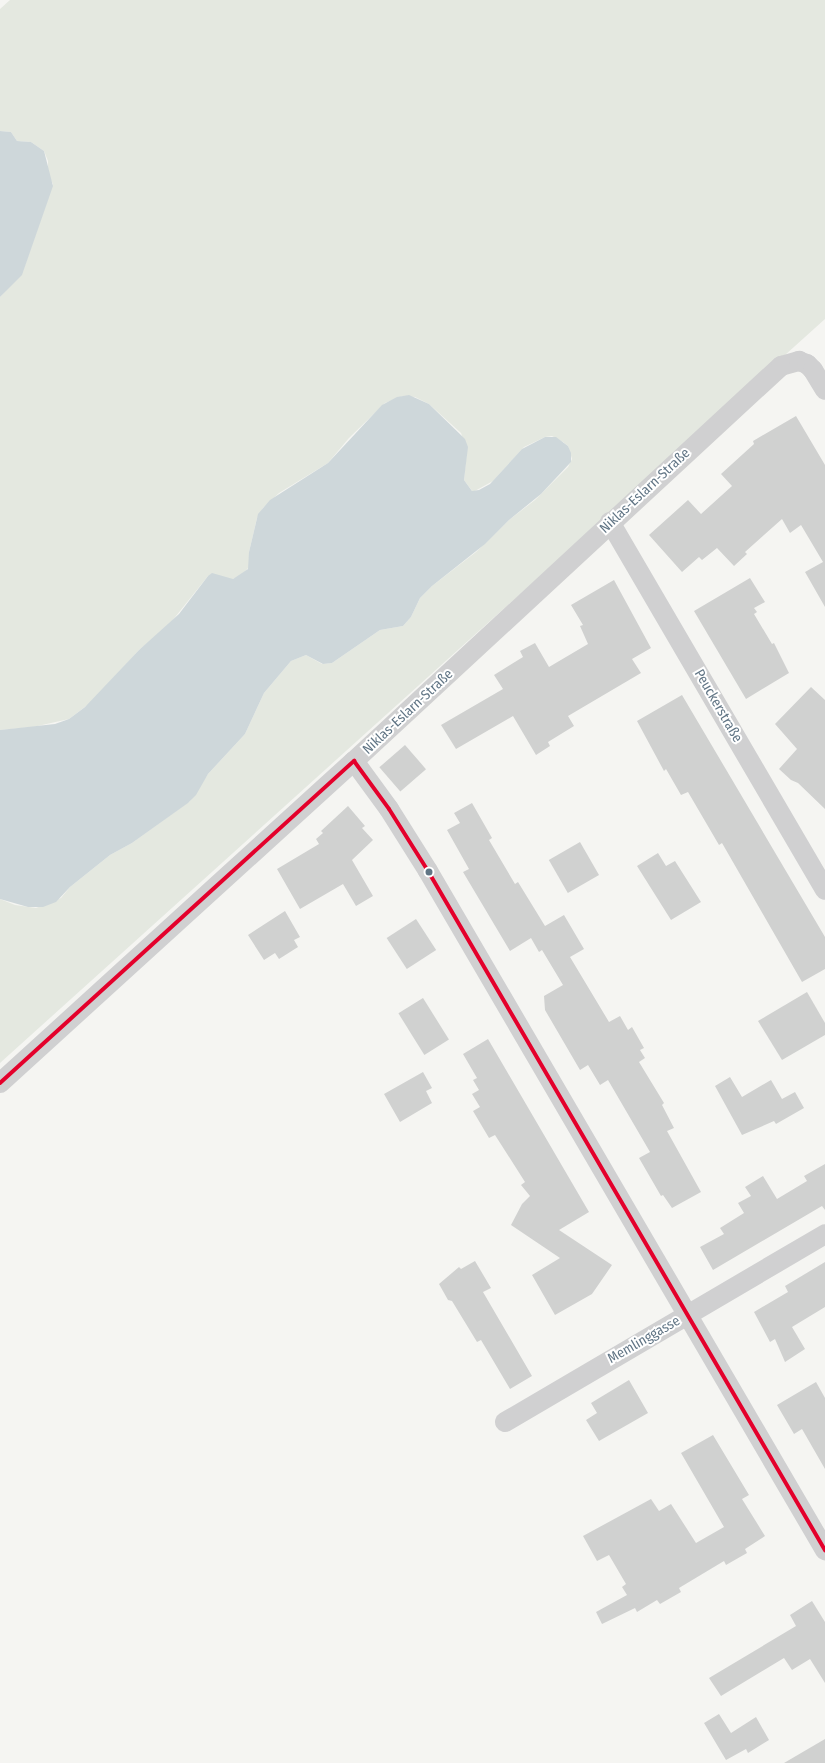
<!DOCTYPE html>
<html>
<head>
<meta charset="utf-8">
<style>
	body { margin:0 }
	#map { position:relative; width:825px; height:1763px; overflow:hidden; background:#f5f5f2; font-family:"Fira Sans Condensed",sans-serif }
	div>[style] { position:absolute }
	[style*='--x'] { left:calc(var(--x)*1px); top:calc(var(--y)*1px); width:calc(var(--w)*1px); rotate:calc(var(--a)*1deg) }
	.green>* { inset:0; background:#e4e8e0 }
	.water>* { inset:0; background:#ced7da }
	.building>* { inset:0; background:#d0d1d0; transform-origin:0 0 }
	.minor>* { height:20px; margin:-10px; padding:0 10px; transform-origin:10px; border-radius:10px; background:#d0d0d1 }
	.bus-1>* { height:4px; margin:-2px; padding:0 2px; transform-origin:2px; border-radius:2px; background:#e4002b }
	.dots>* { width:11px; height:11px; translate:-50% -50%; box-sizing:border-box; border:2px solid #fff; border-radius:50% }
	span { translate:-50% -50%; white-space:nowrap; text-align:center; line-height:1.15; -webkit-text-stroke:4px #fff; paint-order:stroke }
	.street-label { font-size:14px; color:#617585 }
</style>
</head>
<body>
<div id="map">
	<div class="green">
		<div style="clip-path:polygon(10px 0,825px 0,825px 319px,0 1063px,0 899px,15px 905px,36px 908px,61px 898px,70px 887px,110px 855px,132px 843px,190px 801px,208px 774px,245px 734px,264px 693px,291px 661px,306px 655px,322px 664px,332px 663px,380px 630px,403px 626px,411px 617px,420px 598px,432px 586px,476px 552px,509px 520px,535px 500px,568px 467px,572px 459px,568px 446px,563px 442px,552px 436px,545px 437px,524px 447px,493px 481px,473px 492px,464px 480px,467px 451px,461px 433px,429px 404px,415px 397px,403px 396px,385px 403px,349px 438px,328px 463px,279px 493px,263px 508px,257px 518px,249px 552px,250px 566px,241px 576px,230px 580px,208px 576px,168px 626px,139px 650px,90px 703px,69px 719px,33px 727px,0 730px,0 297px,23px 271px,53px 184px,48px 174px,48px 161px,44px 151px,31px 142px,17px 141px,11px 132px,0 131px,0 9px)"></div>
	</div>
	<div class="water">
		<div style="clip-path:polygon(0 131px,11px 132px,17px 141px,31px 142px,44px 151px,53px 186px,22px 275px,0 297px)"></div>
		<div style="clip-path:polygon(409px 395px,429px 404px,465px 439px,468px 447px,464px 480px,472px 491px,479px 490px,490px 484px,522px 449px,545px 437px,556px 437px,568px 446px,571px 453px,571px 462px,541px 494px,509px 520px,485px 544px,432px 586px,420px 598px,411px 617px,403px 626px,380px 630px,332px 663px,323px 664px,306px 655px,291px 661px,264px 693px,245px 734px,208px 774px,196px 795px,188px 803px,132px 843px,110px 855px,70px 887px,56px 902px,43px 907px,28px 907px,0 899px,0 730px,55px 724px,69px 719px,85px 707px,139px 650px,179px 614px,208px 576px,212px 573px,233px 579px,248px 569px,249px 552px,258px 514px,270px 500px,328px 463px,382px 405px,397px 397px)"></div>
	</div>
	<div class="building">
		<div style="clip-path:polygon(796px 416px,825px 465px,825px 607px,805px 572px,823px 562px,801px 525px,790px 533px,782px 519px,745px 552px,747px 554px,734px 566px,717px 548px,702px 560px,699px 557px,682px 572px,649px 535px,688px 500px,701px 514px,732px 486px,721px 474px,754px 444px,753px 441px)"></div>
		<div style="clip-path:polygon(750px 578px,765px 602px,754px 608px,757px 612px,754px 614px,772px 644px,774px 643px,789px 673px,746px 699px,694px 611px)"></div>
		<div style="clip-path:polygon(614px 580px,651px 648px,632px 659px,641px 673px,568px 716px,574px 726px,548px 742px,550px 746px,536px 755px,513px 716px,456px 749px,441px 725px,503px 689px,494px 675px,523px 657px,520px 651px,535px 643px,549px 667px,588px 644px,580px 626px,583px 625px,571px 605px)"></div>
		<div style="clip-path:polygon(811px 687px,825px 700px,825px 809px,798px 783px,791px 780px,779px 769px,797px 749px,775px 724px)"></div>
		<div style="clip-path:polygon(682px 695px,825px 937px,825px 969px,802px 982px,722px 843px,719px 845px,688px 792px,681px 795px,666px 769px,664px 771px,637px 721px)"></div>
		<div style="left:405px;top:745px;width:32px;height:34px;rotate:49deg"></div>
		<div style="clip-path:polygon(472px 803px,492px 838px,489px 840px,515px 884px,518px 882px,545px 926px,564px 915px,584px 949px,570px 957px,609px 1022px,620px 1016px,628px 1030px,632px 1027px,644px 1048px,640px 1050px,645px 1058px,639px 1062px,664px 1103px,662px 1105px,674px 1128px,667px 1131px,701px 1192px,672px 1208px,663px 1195px,661px 1196px,639px 1158px,650px 1152px,608px 1080px,600px 1085px,588px 1065px,580px 1070px,545px 1010px,544px 996px,563px 985px,542px 950px,539px 952px,531px 938px,510px 951px,463px 872px,469px 869px,447px 830px,460px 823px,454px 813px)"></div>
		<div style="clip-path:polygon(348px 806px,365px 826px,362px 828px,373px 840px,352px 860px,373px 896px,356px 906px,343px 884px,300px 909px,277px 869px,319px 844px,316px 839px,323px 833px,321px 831px)"></div>
		<div style="left:580px;top:842px;width:38px;height:36px;rotate:60deg"></div>
		<div style="clip-path:polygon(658px 853px,666px 866px,675px 861px,701px 902px,671px 920px,637px 866px)"></div>
		<div style="clip-path:polygon(285px 911px,300px 937px,294px 940px,298px 947px,279px 959px,275px 953px,264px 960px,248px 935px)"></div>
		<div style="left:416px;top:919px;width:37px;height:35px;rotate:57deg"></div>
		<div style="clip-path:polygon(807px 992px,825px 1023px,825px 1035px,782px 1060px,758px 1021px)"></div>
		<div style="left:423px;top:998px;width:49px;height:29px;rotate:58deg"></div>
		<div style="clip-path:polygon(488px 1039px,589px 1212px,559px 1230px,612px 1265px,592px 1294px,555px 1315px,532px 1275px,560px 1258px,511px 1225px,522px 1204px,530px 1196px,521px 1185px,525px 1182px,495px 1135px,489px 1138px,473px 1111px,480px 1107px,472px 1094px,479px 1090px,473px 1080px,477px 1078px,463px 1054px)"></div>
		<div style="clip-path:polygon(423px 1072px,432px 1088px,426px 1091px,432px 1103px,400px 1122px,384px 1094px)"></div>
		<div style="clip-path:polygon(730px 1077px,742px 1097px,771px 1080px,782px 1099px,795px 1092px,804px 1108px,776px 1124px,774px 1121px,742px 1135px,715px 1086px)"></div>
		<div style="clip-path:polygon(825px 1164px,825px 1210px,822px 1206px,713px 1270px,700px 1247px,724px 1234px,720px 1228px,744px 1213px,738px 1203px,751px 1196px,745px 1187px,763px 1176px,777px 1199px,807px 1181px,804px 1176px)"></div>
		<div style="clip-path:polygon(475px 1261px,491px 1288px,483px 1292px,532px 1376px,510px 1389px,481px 1340px,477px 1342px,452px 1301px,448px 1300px,439px 1284px,459px 1267px,461px 1269px)"></div>
		<div style="clip-path:polygon(825px 1262px,825px 1307px,792px 1327px,805px 1349px,785px 1362px,775px 1339px,770px 1342px,754px 1312px,788px 1292px,785px 1286px)"></div>
		<div style="clip-path:polygon(629px 1380px,648px 1413px,599px 1441px,586px 1420px,597px 1413px,591px 1403px)"></div>
		<div style="clip-path:polygon(816px 1382px,825px 1398px,825px 1469px,802px 1429px,794px 1434px,777px 1405px)"></div>
		<div style="clip-path:polygon(713px 1435px,749px 1495px,742px 1499px,765px 1536px,745px 1549px,747px 1553px,726px 1565px,724px 1561px,679px 1588px,681px 1592px,660px 1604px,657px 1600px,637px 1612px,635px 1608px,602px 1624px,596px 1612px,627px 1595px,622px 1587px,626px 1584px,609px 1555px,597px 1561px,583px 1536px,651px 1499px,659px 1511px,671px 1504px,696px 1543px,724px 1527px,681px 1453px)"></div>
		<div style="clip-path:polygon(812px 1601px,825px 1622px,825px 1683px,810px 1659px,792px 1670px,784px 1658px,721px 1696px,709px 1678px,796px 1626px,790px 1615px)"></div>
		<div style="clip-path:polygon(719px 1714px,731px 1733px,756px 1717px,769px 1740px,748px 1753px,746px 1749px,726px 1760px,704px 1723px)"></div>
		<div style="clip-path:polygon(825px 1739px,825px 1763px,784px 1763px)"></div>
	</div>
	<div class="minor">
		<div style="--x:610;--y:522;--w:426;--a:59.7"></div>
		<div style="--x:354;--y:761;--w:59;--a:53.9"></div>
		<div style="--x:389;--y:809;--w:73;--a:57.8"></div>
		<div style="--x:428;--y:871;--w:787;--a:59.69"></div>
		<div style="--x:0;--y:1083;--w:479;--a:-42.3"></div>
		<div style="--x:354;--y:761;--w:582;--a:-42.77"></div>
		<div style="--x:781;--y:366;--w:19;--a:-16"></div>
		<div style="--x:799;--y:361;--w:9;--a:21"></div>
		<div style="--x:807;--y:364;--w:8;--a:45"></div>
		<div style="--x:813;--y:370;--w:23;--a:59"></div>
		<div style="--x:505;--y:1422;--w:371;--a:-30.4"></div>
	</div>
	<div class="bus-1">
		<div style="--x:354;--y:761;--w:59;--a:53.9"></div>
		<div style="--x:389;--y:809;--w:73;--a:57.8"></div>
		<div style="--x:428;--y:871;--w:787;--a:59.69"></div>
		<div style="--x:0;--y:1083;--w:479;--a:-42.3"></div>
	</div>
	<div class="dots">
		<div style="left:429px;top:872px;background:#617585"></div>
	</div>
	<div class="street-label">
		<span style="left:645px;top:491px;rotate:-43deg">Niklas-Eslarn-Straße</span>
		<span style="left:718px;top:706px;rotate:60deg">Peuckerstraße</span>
		<span style="left:408px;top:712px;rotate:-43deg">Niklas-Eslarn-Straße</span>
		<span style="left:644px;top:1340px;rotate:-30deg">Memlinggasse</span>
	</div>
</div>
</body>
</html>
